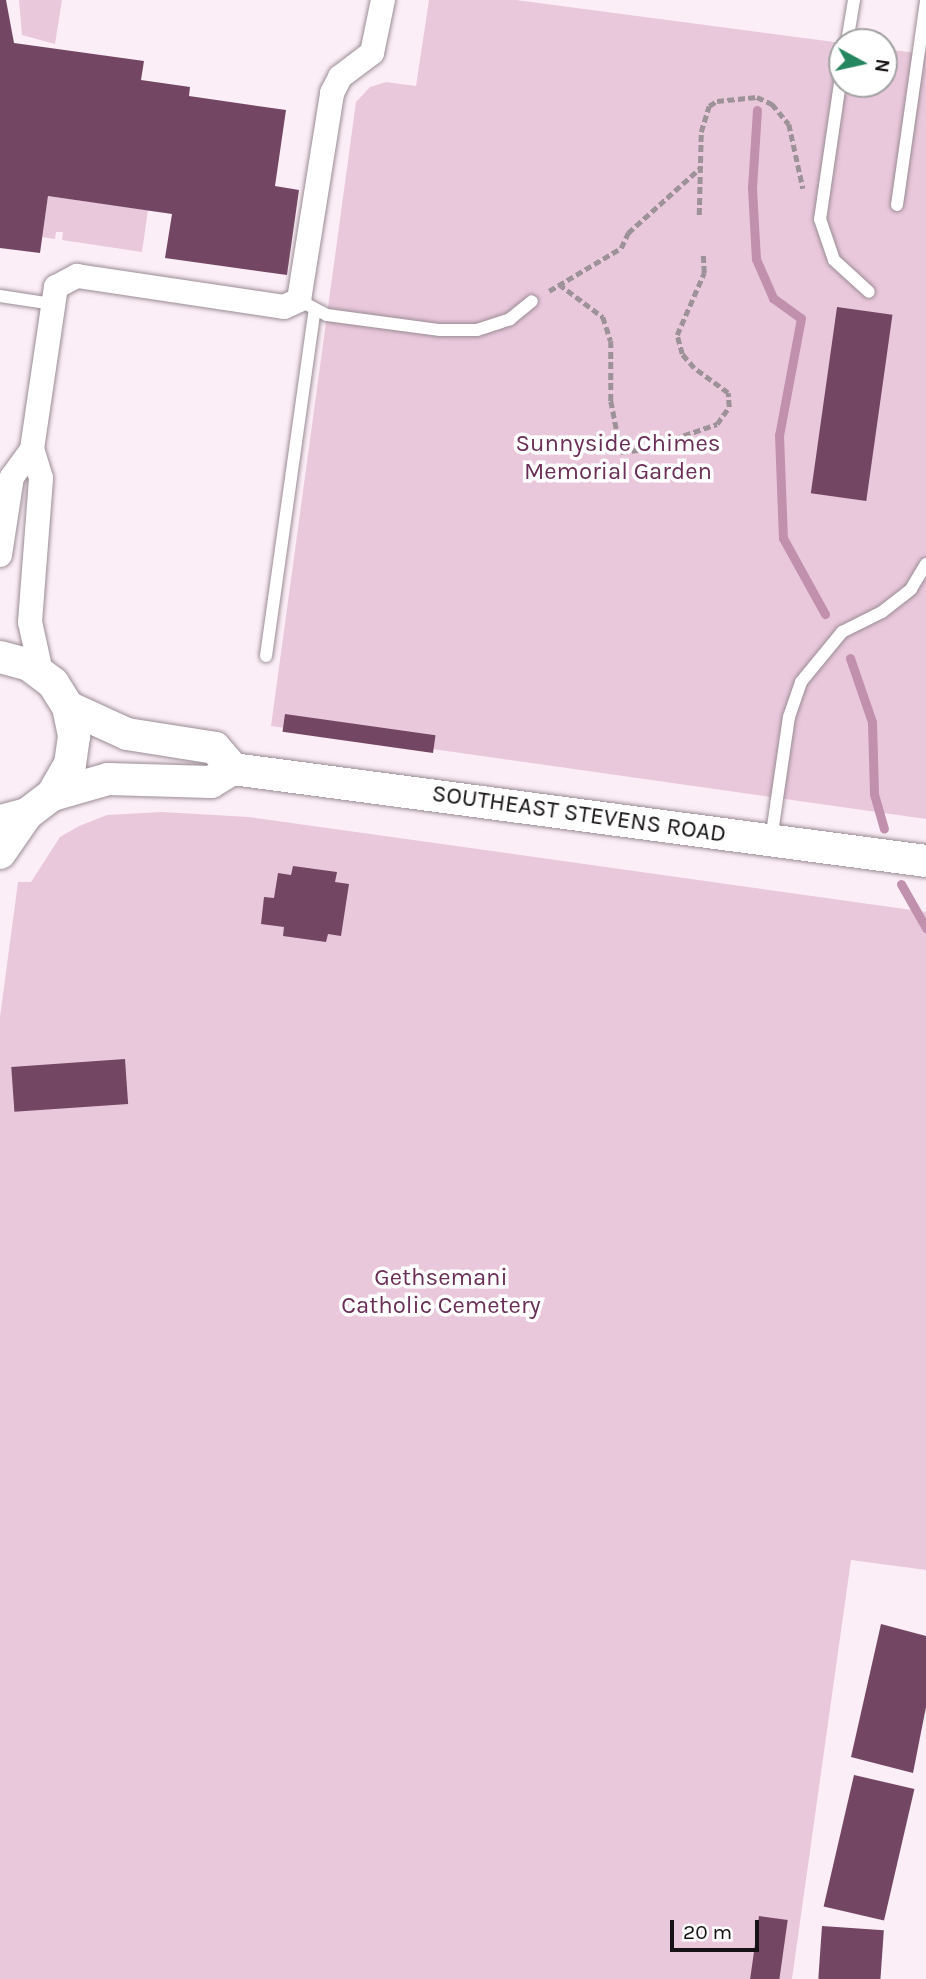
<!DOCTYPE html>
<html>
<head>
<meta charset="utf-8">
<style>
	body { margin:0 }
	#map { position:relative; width:926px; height:1979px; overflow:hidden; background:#fceef6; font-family:Karla,sans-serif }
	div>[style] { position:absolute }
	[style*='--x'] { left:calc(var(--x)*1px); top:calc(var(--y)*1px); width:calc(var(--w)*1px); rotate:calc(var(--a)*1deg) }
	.green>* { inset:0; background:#eac8dc }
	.stream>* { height:9px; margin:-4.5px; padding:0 4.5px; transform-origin:4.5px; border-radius:4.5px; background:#c190ad }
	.building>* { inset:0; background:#734763; transform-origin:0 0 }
	.path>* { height:4.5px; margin-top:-2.25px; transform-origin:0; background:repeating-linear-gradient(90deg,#9c9298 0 7px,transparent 0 10.5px) }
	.roads { filter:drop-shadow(0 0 2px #9a8c94) drop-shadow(0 0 2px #9a8c94) }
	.service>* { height:12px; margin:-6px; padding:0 6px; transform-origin:6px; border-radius:6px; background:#fff }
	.minor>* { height:24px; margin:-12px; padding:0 12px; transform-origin:12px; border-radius:12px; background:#fff }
	.tertiary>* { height:32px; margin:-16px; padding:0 16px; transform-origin:16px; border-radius:16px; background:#fff }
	span { translate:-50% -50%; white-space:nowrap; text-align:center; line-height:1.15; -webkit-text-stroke:7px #fff; paint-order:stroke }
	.park-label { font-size:24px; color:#6b2f57 }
	.street-label { font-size:24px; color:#161215 }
	.north { position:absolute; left:828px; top:28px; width:70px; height:70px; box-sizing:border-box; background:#fff; border:2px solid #a2a0a1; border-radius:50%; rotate:98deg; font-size:19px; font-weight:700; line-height:28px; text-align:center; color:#161215 }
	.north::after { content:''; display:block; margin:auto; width:24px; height:32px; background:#25875f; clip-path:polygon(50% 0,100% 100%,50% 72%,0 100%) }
	.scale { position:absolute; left:670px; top:1920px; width:89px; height:32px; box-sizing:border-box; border:4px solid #161215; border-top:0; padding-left:9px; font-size:21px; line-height:24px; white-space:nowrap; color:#161215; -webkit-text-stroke:5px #fff; paint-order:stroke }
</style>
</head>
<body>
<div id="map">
	<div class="green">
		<div style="clip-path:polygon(19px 0,62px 0,55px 44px,22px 35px)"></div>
		<div style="clip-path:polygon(429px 0,516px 0,842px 43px,842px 84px,884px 84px,884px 49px,926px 54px,926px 819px,271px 726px,356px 102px,370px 87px,386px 82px,416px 86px)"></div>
		<div style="clip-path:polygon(48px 196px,148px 210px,142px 252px,62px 240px,63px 232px,56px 232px,55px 239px,42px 237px)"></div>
		<div style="clip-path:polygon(162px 812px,249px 817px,926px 912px,926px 1570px,851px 1560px,792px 1979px,0 1979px,0 1017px,18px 882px,31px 882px,60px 837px,79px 826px,107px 815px)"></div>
	</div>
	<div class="stream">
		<div style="--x:757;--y:110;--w:78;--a:93.7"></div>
		<div style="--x:752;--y:188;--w:71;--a:86.8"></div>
		<div style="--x:756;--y:259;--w:43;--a:66.4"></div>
		<div style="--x:773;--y:298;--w:34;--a:36"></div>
		<div style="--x:801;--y:318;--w:119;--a:100.6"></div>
		<div style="--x:779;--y:435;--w:103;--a:87.8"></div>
		<div style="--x:783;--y:538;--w:87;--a:61.1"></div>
		<div style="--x:850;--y:658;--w:68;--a:71"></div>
		<div style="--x:872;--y:722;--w:72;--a:88.4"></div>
		<div style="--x:874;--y:794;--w:36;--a:74"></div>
		<div style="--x:901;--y:884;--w:51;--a:60.4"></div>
	</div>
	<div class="building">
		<div style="clip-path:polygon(0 0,6px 0,14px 43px,144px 61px,141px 80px,190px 87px,189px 96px,286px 110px,275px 186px,299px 190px,287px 275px,165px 258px,172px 214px,48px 196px,40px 253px,0 248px)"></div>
		<div style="left:837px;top:307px;width:56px;height:188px;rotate:8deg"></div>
		<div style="left:285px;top:714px;width:152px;height:18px;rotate:8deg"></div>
		<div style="clip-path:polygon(293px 866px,337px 872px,335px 882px,349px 884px,341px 936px,328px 934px,326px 942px,283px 936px,284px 927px,261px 924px,264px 897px,274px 898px,278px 873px,291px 875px)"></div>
		<div style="left:125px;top:1059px;width:45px;height:114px;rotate:86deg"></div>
		<div style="clip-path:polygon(881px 1624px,926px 1636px,926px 1707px,913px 1773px,851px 1757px)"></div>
		<div style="left:854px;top:1775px;width:62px;height:135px;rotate:13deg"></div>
		<div style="left:759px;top:1916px;width:29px;height:64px;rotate:8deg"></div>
		<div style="left:822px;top:1926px;width:62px;height:53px;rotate:4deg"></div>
	</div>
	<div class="path">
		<div style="--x:699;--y:215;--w:83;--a:-88.6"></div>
		<div style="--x:701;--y:132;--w:27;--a:-73"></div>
		<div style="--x:709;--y:106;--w:9;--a:-32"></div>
		<div style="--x:717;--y:101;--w:40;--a:-5.7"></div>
		<div style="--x:757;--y:97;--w:17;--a:25"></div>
		<div style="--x:772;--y:104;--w:26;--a:50"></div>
		<div style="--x:789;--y:124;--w:66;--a:77.7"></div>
		<div style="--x:559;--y:284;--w:55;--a:36.9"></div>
		<div style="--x:603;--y:317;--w:25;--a:72"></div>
		<div style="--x:611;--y:341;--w:60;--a:90"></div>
		<div style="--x:611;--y:401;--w:52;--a:78.9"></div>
		<div style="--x:621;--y:452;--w:23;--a:-7"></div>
		<div style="--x:644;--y:449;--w:77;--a:-18.9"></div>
		<div style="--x:717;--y:424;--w:21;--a:-55"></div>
		<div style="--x:729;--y:407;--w:14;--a:-94"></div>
		<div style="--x:728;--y:393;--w:42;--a:-143.7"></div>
		<div style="--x:694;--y:368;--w:18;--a:-131"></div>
		<div style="--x:682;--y:354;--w:20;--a:-105"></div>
		<div style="--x:677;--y:335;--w:68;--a:-66.5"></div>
		<div style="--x:704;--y:273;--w:21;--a:-93"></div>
		<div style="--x:549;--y:291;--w:84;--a:-30.8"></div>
		<div style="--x:621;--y:248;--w:17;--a:-65"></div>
		<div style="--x:628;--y:233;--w:96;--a:-42"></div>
	</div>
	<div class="roads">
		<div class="service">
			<div style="--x:847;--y:42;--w:43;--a:-80.5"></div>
			<div style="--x:842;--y:69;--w:152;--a:98.3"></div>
			<div style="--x:820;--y:219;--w:43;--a:71.1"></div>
			<div style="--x:834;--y:260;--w:47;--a:42.4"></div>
			<div style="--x:897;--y:205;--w:207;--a:-81.9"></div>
			<div style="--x:0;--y:296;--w:54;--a:8.6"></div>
			<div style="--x:308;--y:305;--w:21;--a:28"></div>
			<div style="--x:327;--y:315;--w:114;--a:7.6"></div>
			<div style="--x:440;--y:330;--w:37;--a:0"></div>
			<div style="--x:477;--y:330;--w:35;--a:-18"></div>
			<div style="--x:510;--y:319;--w:28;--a:-39"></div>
			<div style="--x:266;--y:656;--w:350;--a:-82"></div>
			<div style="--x:771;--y:840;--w:124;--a:-81.7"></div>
			<div style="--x:789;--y:717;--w:37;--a:-71"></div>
			<div style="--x:801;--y:682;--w:65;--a:-50.6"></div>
			<div style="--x:842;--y:632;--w:45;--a:-26.6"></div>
			<div style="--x:882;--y:612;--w:37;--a:-38"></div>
			<div style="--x:911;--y:589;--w:29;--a:-59"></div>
		</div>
		<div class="minor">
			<div style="--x:0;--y:555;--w:79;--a:-81.3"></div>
			<div style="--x:12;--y:477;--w:34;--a:-54"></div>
			<div style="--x:41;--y:672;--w:51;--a:-102.4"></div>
			<div style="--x:30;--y:622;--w:144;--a:-85.6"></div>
			<div style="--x:41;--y:478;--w:30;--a:-107"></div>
			<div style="--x:32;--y:449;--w:164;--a:-81.6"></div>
			<div style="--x:56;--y:287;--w:24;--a:-28"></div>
			<div style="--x:77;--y:276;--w:209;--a:8.5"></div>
			<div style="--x:284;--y:307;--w:17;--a:-25"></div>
			<div style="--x:299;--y:300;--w:210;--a:-80.9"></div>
			<div style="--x:332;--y:93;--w:18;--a:-63"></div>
			<div style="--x:340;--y:77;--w:40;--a:-37"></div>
			<div style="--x:372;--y:53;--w:54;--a:-78.3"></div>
		</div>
		<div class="tertiary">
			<div style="--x:0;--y:657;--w:30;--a:15"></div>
			<div style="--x:29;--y:665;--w:30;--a:37"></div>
			<div style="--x:53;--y:683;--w:28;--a:58"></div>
			<div style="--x:68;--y:707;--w:30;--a:78"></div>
			<div style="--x:74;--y:736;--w:28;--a:98"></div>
			<div style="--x:70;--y:764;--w:36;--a:120"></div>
			<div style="--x:52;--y:795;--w:31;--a:143"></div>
			<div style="--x:27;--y:814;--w:28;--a:165"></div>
			<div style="--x:68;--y:707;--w:65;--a:24.6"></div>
			<div style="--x:127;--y:734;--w:89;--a:9"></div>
			<div style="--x:215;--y:748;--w:28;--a:49"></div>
			<div style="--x:52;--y:795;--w:58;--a:-15.9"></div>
			<div style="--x:108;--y:779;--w:103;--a:1.7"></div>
			<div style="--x:211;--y:782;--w:26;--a:-31"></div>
			<div style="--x:233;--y:769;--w:699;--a:7.56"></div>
			<div style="--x:0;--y:853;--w:47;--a:-55.3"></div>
		</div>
	</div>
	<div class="park-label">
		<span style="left:618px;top:458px">Sunnyside Chimes<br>Memorial Garden</span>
		<span style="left:441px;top:1292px">Gethsemani<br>Catholic Cemetery</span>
	</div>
	<div class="street-label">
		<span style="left:579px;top:814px;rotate:8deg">SOUTHEAST STEVENS ROAD</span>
	</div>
	<div class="north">N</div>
	<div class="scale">20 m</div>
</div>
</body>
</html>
